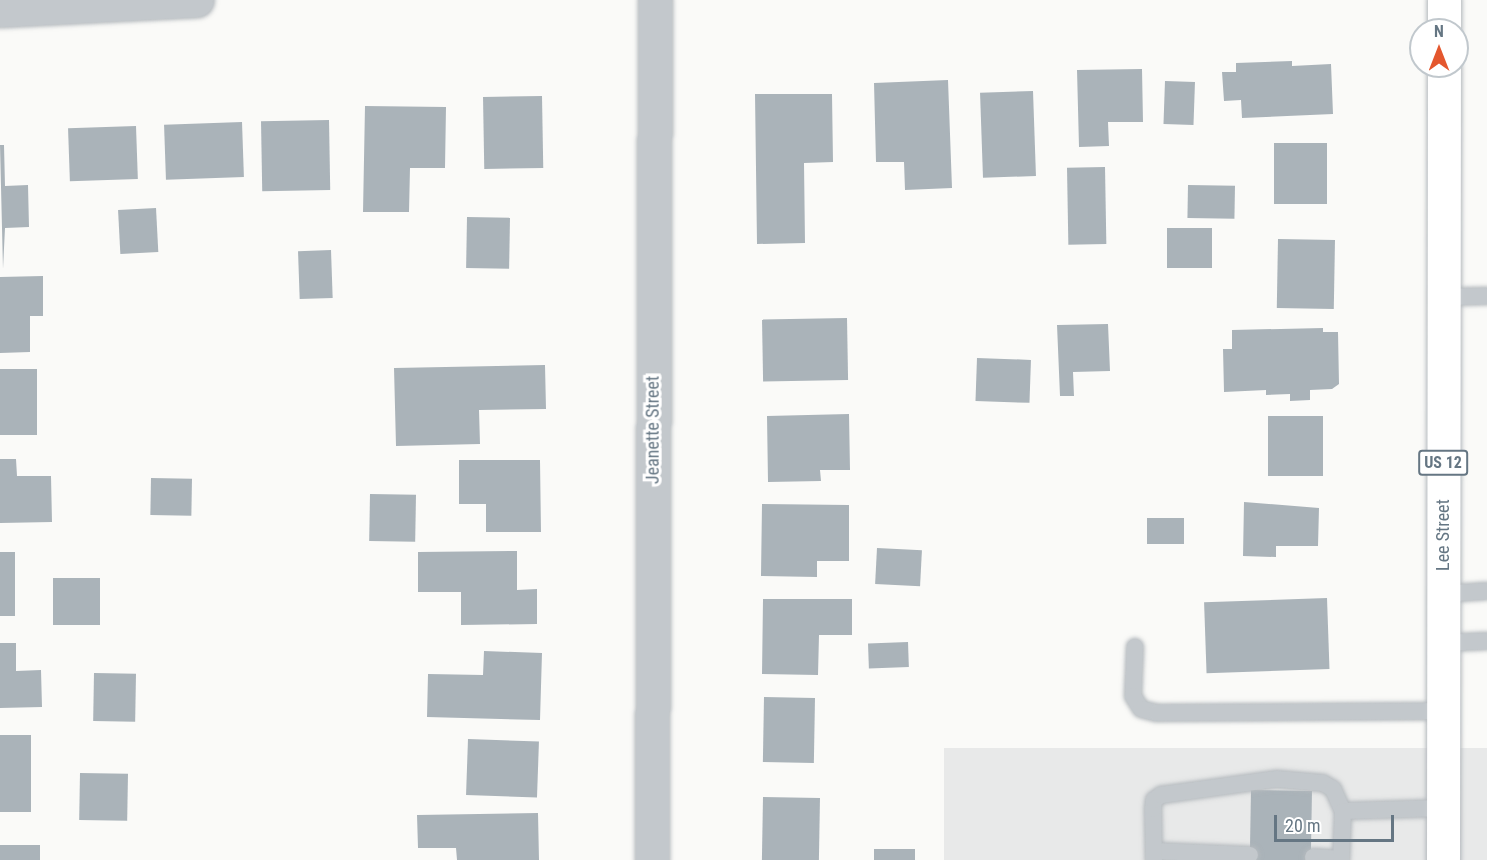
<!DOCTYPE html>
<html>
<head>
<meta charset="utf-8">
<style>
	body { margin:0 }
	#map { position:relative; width:1487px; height:860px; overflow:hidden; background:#fafaf8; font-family:"Roboto Condensed",sans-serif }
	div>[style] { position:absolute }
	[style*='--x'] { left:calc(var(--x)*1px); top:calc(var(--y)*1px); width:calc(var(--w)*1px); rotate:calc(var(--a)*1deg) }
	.built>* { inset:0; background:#e8e9e9; transform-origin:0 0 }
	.building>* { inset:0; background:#aab3b9; transform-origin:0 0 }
	.roads { filter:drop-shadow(0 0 2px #b5babe) drop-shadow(0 0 2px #b5babe) }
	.service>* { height:16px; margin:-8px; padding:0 8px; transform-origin:8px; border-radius:8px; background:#c3c8cc }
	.minor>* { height:33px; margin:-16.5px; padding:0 16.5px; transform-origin:16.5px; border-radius:16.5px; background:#c3c8cc }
	.primary>* { height:33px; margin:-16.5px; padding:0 16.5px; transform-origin:16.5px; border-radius:16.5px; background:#fff }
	span { translate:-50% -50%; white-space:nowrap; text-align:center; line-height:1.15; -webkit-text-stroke:6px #fff; paint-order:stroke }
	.shield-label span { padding:2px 4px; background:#fff; border:2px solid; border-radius:4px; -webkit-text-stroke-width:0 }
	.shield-label { font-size:16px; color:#657683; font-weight:700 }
	.street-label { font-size:18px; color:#657683 }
	.north { position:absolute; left:1409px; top:18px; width:60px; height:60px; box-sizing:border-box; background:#fff; border:2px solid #c1c8cd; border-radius:50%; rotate:0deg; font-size:16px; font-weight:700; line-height:24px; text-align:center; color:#657683 }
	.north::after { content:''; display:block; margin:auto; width:21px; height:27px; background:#e4572e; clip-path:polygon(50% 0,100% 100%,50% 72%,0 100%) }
	.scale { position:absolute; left:1274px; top:815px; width:120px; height:27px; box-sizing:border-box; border:3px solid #657683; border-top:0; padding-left:8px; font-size:18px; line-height:21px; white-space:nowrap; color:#657683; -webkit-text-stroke:4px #fff; paint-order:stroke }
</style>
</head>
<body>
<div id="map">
	<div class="built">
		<div style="left:1487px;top:748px;width:112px;height:543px;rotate:90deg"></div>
	</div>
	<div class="building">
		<div style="clip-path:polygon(1292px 61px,1292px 66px,1331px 64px,1333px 114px,1242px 118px,1241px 100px,1224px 101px,1222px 72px,1236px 72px,1236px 63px)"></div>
		<div style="clip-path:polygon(1142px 69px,1143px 122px,1108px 122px,1109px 146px,1079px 147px,1077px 70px)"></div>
		<div style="clip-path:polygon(948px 80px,952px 188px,905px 190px,904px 162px,876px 162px,874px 83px)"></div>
		<div style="left:1165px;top:81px;width:30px;height:43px;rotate:2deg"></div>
		<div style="left:1033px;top:91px;width:85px;height:53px;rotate:88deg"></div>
		<div style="clip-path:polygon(755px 94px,832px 94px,833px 162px,804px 163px,805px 243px,757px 244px)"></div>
		<div style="left:542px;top:96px;width:72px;height:59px;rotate:89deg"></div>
		<div style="clip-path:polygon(365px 106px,446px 107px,445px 168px,410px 168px,409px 212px,363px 212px)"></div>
		<div style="left:329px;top:120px;width:70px;height:68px;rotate:89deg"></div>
		<div style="left:242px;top:122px;width:55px;height:78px;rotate:88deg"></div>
		<div style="left:136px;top:126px;width:53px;height:68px;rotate:88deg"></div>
		<div style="left:1274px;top:143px;width:53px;height:61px"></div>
		<div style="clip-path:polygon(0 145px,4px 145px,5px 186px,28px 185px,29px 227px,5px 228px,3px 269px)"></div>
		<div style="left:1105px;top:167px;width:77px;height:38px;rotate:89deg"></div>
		<div style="left:1188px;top:185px;width:47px;height:33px;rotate:1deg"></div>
		<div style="left:156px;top:208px;width:44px;height:38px;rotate:87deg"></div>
		<div style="left:467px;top:217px;width:43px;height:51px;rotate:1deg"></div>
		<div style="left:1167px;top:228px;width:45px;height:40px"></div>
		<div style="left:1278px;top:239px;width:57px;height:69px;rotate:1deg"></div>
		<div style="left:331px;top:250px;width:48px;height:33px;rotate:88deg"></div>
		<div style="clip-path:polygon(43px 276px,43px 316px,30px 316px,30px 352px,0 353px,0 277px)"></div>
		<div style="left:847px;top:318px;width:62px;height:85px;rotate:89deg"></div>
		<div style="clip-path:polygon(1108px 324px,1110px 371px,1073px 372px,1074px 396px,1060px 396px,1057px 325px)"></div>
		<div style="clip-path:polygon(1323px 328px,1323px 332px,1338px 332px,1339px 384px,1332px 389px,1310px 390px,1310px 400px,1290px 401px,1290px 394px,1266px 395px,1266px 390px,1224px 392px,1223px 349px,1232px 349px,1232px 330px)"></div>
		<div style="left:977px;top:358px;width:54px;height:43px;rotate:2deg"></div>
		<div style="clip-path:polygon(545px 365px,546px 409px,479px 410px,480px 444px,396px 446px,394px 368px)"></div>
		<div style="left:0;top:369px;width:37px;height:66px"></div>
		<div style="clip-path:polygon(849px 414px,850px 470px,820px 470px,821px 481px,768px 482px,767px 416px)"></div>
		<div style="left:1268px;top:416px;width:55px;height:60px"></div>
		<div style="clip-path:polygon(0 459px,16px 459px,17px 476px,51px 476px,52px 522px,0 523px)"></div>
		<div style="clip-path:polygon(459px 460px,540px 460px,541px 532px,486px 532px,486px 504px,459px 504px)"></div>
		<div style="left:151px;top:478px;width:41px;height:37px;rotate:1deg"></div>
		<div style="left:370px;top:494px;width:46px;height:47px;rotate:1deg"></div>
		<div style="clip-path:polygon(1244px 502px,1319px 508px,1318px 546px,1276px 546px,1276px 557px,1243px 556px)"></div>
		<div style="clip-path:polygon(762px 504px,849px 505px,849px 561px,817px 561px,817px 577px,761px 576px)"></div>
		<div style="left:1147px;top:518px;width:37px;height:26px"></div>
		<div style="left:877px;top:548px;width:45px;height:36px;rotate:3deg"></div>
		<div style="clip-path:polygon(517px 551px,517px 590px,537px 589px,537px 624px,461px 625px,461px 592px,418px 592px,418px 552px)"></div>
		<div style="left:0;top:552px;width:15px;height:64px"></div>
		<div style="left:53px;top:578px;width:47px;height:47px"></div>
		<div style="left:1327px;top:598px;width:71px;height:123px;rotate:88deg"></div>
		<div style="clip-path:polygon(763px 599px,852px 599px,852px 635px,819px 635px,818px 675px,762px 674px)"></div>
		<div style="left:908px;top:642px;width:25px;height:40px;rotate:88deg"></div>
		<div style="clip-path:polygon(0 643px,16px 643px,16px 671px,41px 670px,42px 707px,0 708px)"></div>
		<div style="clip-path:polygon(484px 651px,542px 653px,540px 720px,427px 717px,428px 674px,483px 675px)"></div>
		<div style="left:94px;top:673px;width:42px;height:48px;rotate:1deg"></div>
		<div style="left:764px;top:697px;width:51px;height:65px;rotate:1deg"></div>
		<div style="left:0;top:735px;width:31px;height:77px"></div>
		<div style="left:468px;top:739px;width:71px;height:56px;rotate:2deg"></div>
		<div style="left:80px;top:773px;width:48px;height:47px;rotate:1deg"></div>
		<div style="left:1251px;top:790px;width:61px;height:70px;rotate:1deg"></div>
		<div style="left:763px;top:797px;width:57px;height:63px;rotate:1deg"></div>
		<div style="clip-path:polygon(538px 813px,539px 860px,457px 860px,456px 848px,418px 848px,417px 815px)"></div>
		<div style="left:40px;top:845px;width:15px;height:40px;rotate:90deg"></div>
		<div style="left:874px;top:849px;width:41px;height:11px"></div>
	</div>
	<div class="roads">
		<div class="service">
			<div style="--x:1444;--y:297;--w:43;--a:-1.3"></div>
			<div style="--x:1443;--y:594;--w:44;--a:-3.9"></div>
			<div style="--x:1443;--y:643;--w:44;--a:-2.6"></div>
			<div style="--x:1135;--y:647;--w:49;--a:92.3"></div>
			<div style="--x:1133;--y:696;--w:15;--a:58"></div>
			<div style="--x:1141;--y:709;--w:16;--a:14"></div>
			<div style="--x:1157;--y:713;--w:286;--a:-0.4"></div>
			<div style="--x:1343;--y:811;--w:100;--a:-1.7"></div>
			<div style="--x:1154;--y:851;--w:96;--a:2.4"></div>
			<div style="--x:1313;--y:857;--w:28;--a:4"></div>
			<div style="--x:1154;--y:860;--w:51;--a:-91.1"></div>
			<div style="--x:1153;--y:809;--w:9;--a:-84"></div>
			<div style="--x:1154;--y:800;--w:9;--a:-36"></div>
			<div style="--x:1161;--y:795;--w:117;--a:-7.9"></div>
			<div style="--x:1277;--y:779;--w:46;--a:5"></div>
			<div style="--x:1323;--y:783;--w:12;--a:31"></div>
			<div style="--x:1333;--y:789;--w:24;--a:66"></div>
			<div style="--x:1343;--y:811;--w:49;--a:92.3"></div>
		</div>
		<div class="minor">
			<div style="--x:0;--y:10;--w:197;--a:-2.9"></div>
			<div style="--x:652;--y:860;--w:860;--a:-89.8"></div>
		</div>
		<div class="primary">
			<div style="--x:1444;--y:30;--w:30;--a:-90"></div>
			<div style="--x:1443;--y:860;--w:794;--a:-89.93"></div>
		</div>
	</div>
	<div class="shield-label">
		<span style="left:1443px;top:463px">US 12</span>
	</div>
	<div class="street-label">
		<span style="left:653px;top:430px;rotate:-90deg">Jeanette Street</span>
		<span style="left:1443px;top:535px;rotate:-90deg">Lee Street</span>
	</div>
	<div class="north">N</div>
	<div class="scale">20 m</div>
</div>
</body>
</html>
